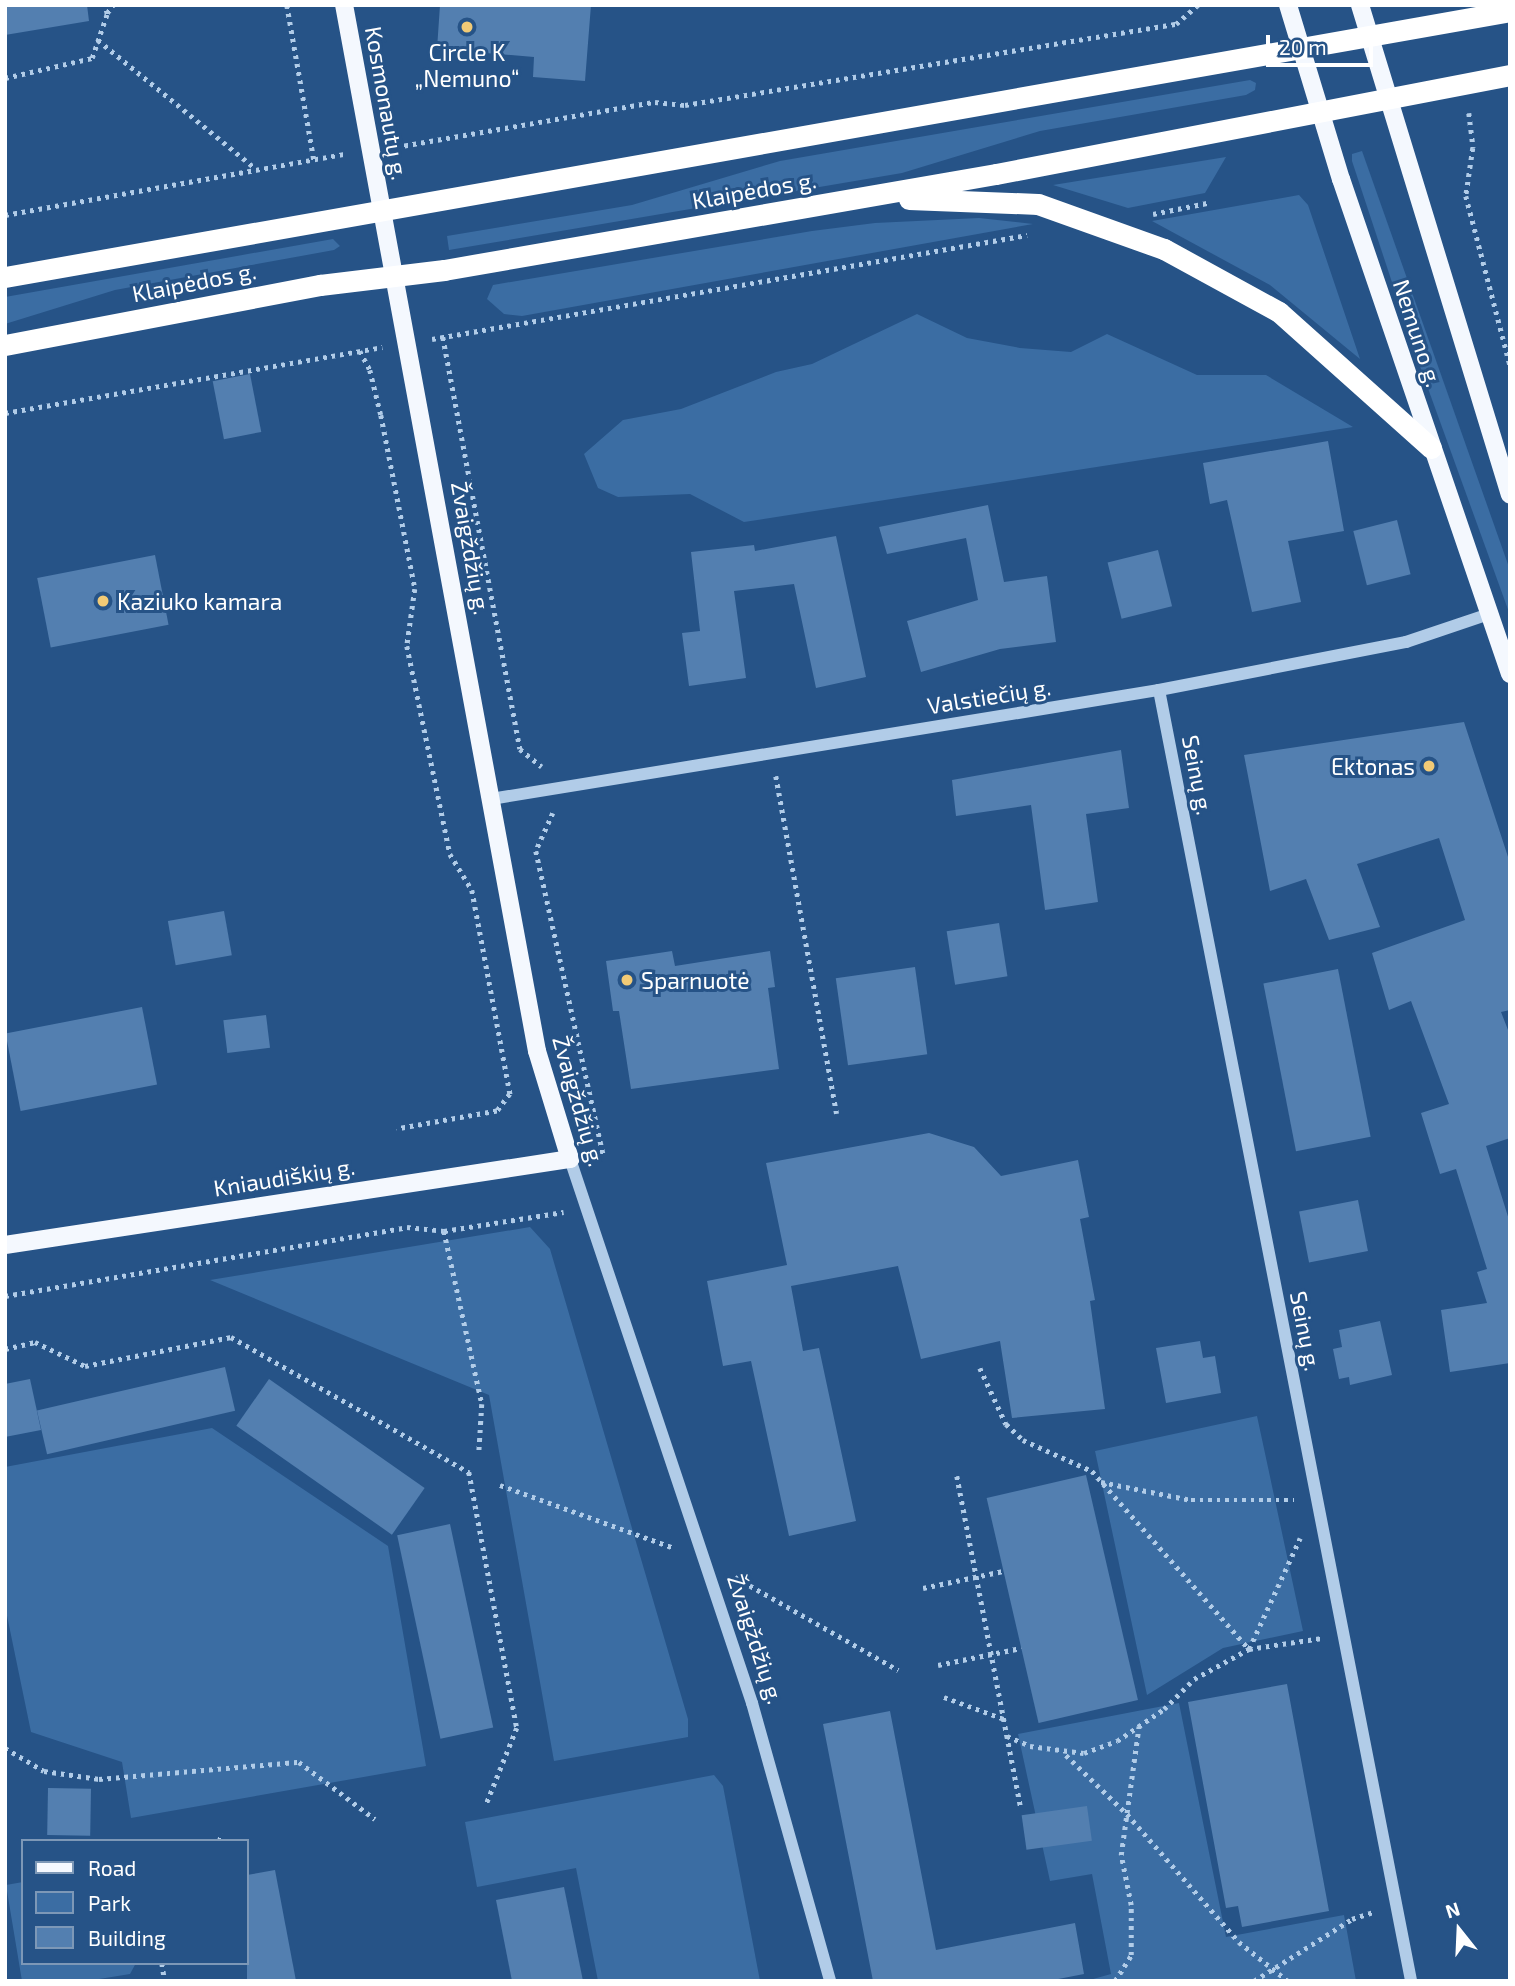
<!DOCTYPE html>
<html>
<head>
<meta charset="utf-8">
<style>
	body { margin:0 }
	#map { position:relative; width:1515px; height:1986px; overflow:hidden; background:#265387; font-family:"Exo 2",sans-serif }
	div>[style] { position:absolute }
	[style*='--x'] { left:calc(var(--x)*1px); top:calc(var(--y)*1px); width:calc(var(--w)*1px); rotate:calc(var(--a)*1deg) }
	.green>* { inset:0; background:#3b6da3 }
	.building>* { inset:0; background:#537fb0; transform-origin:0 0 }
	.path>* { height:4.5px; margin-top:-2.25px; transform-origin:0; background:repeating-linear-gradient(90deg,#b1cce8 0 3.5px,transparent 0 8.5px) }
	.minor>* { height:12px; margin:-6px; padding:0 6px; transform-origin:6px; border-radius:6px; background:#b1cce8 }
	.major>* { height:18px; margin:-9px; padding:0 9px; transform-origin:9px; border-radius:9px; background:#f4f8fe }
	.highway>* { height:21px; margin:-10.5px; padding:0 10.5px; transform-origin:10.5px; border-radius:10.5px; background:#fff }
	.dots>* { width:19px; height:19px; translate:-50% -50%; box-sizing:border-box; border:4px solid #265387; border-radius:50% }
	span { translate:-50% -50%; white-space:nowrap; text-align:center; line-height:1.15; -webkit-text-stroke:6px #265387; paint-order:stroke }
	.poi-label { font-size:23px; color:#fff }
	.left { translate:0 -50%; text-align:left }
	.right { translate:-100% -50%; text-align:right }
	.street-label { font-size:23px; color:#fff }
	.frame { position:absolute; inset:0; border:7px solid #fff; pointer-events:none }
	.legend { position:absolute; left:21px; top:1839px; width:228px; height:126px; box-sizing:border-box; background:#265387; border:2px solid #7d98b7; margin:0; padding:9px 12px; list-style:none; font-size:21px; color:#fff }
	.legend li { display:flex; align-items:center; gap:14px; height:35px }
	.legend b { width:35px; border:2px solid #7d98b7 }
	.north { position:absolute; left:1424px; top:1895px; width:70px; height:70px; -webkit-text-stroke:5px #265387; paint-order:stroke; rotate:342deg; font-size:19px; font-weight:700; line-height:28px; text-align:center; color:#fff }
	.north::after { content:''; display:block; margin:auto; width:24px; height:32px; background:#fff; clip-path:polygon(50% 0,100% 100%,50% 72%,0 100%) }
	.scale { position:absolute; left:1266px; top:35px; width:107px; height:32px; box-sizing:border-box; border:4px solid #fff; border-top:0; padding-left:9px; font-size:21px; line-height:24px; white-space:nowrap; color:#fff; -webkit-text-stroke:5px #265387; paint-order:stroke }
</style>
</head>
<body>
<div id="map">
	<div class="green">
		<div style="clip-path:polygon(1250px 80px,1256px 83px,1255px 90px,1246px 95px,1040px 131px,902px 173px,449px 250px,447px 236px,632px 205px,780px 161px)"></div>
		<div style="clip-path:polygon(1362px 151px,1510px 570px,1510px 615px,1417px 358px,1352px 161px,1352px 154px)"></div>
		<div style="clip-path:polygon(1226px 157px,1205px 193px,1128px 208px,1053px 185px)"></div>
		<div style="clip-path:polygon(1299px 195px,1308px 205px,1360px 359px,1270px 285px,1152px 221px)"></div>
		<div style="clip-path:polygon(979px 218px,1033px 224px,522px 316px,504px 314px,487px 299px,493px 285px,812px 231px,875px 223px)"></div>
		<div style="clip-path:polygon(333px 239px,340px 246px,334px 250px,115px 290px,5px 324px,5px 297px)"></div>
		<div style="clip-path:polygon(917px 314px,967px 338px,1020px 348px,1071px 352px,1107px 334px,1197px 375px,1266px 375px,1353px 427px,744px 522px,690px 494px,618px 497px,598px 488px,584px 454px,623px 420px,681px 409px,776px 372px,812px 364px)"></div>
		<div style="clip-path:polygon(530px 1227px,550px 1249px,688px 1719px,688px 1737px,554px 1761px,489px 1395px,210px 1280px)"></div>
		<div style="clip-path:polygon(1257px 1416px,1303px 1631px,1223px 1648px,1147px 1695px,1095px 1451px)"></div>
		<div style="clip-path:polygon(212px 1428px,388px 1546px,426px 1766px,131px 1818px,122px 1762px,31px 1732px,5px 1606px,5px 1467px)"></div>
		<div style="clip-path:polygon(1179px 1703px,1226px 1937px,1344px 1915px,1356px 1981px,1086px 1981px,1111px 1974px,1092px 1874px,1050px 1881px,1018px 1734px)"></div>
		<div style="clip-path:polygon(714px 1775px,723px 1786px,760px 1981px,598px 1981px,576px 1868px,477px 1887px,465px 1822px)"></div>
		<div style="clip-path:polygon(23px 1882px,23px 1963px,136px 1963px,130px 1974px,87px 1981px,22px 1981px,6px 1885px)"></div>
	</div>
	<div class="building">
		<div style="clip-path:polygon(5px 5px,87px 5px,89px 21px,5px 35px)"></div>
		<div style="clip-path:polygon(440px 5px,591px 5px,585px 81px,533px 77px,534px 57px,437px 49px)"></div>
		<div style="left:250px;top:374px;width:59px;height:38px;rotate:79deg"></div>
		<div style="clip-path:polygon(1328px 441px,1344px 531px,1288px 541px,1301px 602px,1252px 612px,1227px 500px,1210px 504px,1203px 463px)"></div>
		<div style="clip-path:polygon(988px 505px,1004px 582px,1047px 576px,1056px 642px,1000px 649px,921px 672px,907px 621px,978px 600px,966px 538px,887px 554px,879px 527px)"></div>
		<div style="left:1397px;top:520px;width:56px;height:45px;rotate:76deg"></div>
		<div style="clip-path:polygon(836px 536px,866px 677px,816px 688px,794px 584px,734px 591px,746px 678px,689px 686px,682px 633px,700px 631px,691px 552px,754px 545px,755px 551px)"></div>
		<div style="left:1158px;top:550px;width:58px;height:52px;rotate:76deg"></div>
		<div style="left:155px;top:555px;width:71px;height:120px;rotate:79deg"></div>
		<div style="clip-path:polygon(1464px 722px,1510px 863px,1510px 1010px,1501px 1012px,1510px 1035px,1510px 1138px,1486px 1146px,1510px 1223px,1510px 1363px,1450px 1372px,1441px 1310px,1487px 1303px,1477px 1272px,1487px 1269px,1456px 1169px,1440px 1174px,1421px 1113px,1449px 1104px,1411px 1001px,1389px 1010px,1372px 953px,1465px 920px,1439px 838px,1357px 864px,1380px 927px,1329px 940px,1306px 879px,1270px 891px,1244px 755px)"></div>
		<div style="clip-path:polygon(1121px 750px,1129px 808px,1086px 814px,1098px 902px,1045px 910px,1031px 805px,956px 816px,952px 780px)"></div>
		<div style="left:224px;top:911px;width:45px;height:57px;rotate:80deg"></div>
		<div style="left:999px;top:923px;width:54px;height:53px;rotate:81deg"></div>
		<div style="clip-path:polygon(672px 951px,675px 966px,770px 951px,775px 987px,768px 988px,779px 1069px,631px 1089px,619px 1011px,613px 1011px,606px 961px)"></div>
		<div style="left:915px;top:967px;width:88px;height:80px;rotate:82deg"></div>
		<div style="left:1338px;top:969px;width:171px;height:76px;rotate:79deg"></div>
		<div style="left:142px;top:1007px;width:79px;height:139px;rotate:79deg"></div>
		<div style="left:266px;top:1015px;width:33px;height:43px;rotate:83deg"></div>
		<div style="clip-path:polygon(929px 1133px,974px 1147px,1001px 1176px,1078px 1160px,1089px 1217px,1080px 1219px,1095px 1300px,1090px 1301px,1105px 1409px,1012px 1418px,1000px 1341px,921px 1359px,898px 1266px,791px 1286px,803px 1351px,819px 1348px,856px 1521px,789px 1536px,751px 1361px,723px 1366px,707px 1281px,787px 1265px,766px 1163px)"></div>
		<div style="left:1358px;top:1200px;width:52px;height:60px;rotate:79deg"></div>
		<div style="clip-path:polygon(1380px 1321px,1392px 1375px,1350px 1385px,1349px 1377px,1339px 1379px,1333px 1349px,1342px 1347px,1339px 1330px)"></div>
		<div style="clip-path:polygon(1200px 1341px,1203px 1358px,1215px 1356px,1221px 1393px,1166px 1403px,1156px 1348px)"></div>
		<div style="left:225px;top:1367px;width:45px;height:193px;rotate:77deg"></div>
		<div style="clip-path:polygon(30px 1379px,41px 1430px,5px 1437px,5px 1384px)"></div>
		<div style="left:269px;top:1379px;width:190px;height:57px;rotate:35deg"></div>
		<div style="left:1086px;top:1475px;width:231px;height:102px;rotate:77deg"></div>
		<div style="left:450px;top:1524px;width:208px;height:54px;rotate:78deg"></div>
		<div style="clip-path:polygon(1287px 1684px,1329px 1911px,1242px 1927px,1238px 1906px,1226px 1908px,1188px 1702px)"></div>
		<div style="clip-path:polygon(890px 1711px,936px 1950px,1075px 1923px,1084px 1974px,1048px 1981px,873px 1981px,823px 1724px)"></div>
		<div style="left:48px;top:1788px;width:43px;height:47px;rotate:1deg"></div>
		<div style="left:1087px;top:1806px;width:35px;height:66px;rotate:82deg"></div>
		<div style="clip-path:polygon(275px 1870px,296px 1981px,247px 1981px,247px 1875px)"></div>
		<div style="clip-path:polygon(564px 1887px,583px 1981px,512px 1981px,496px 1900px)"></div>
	</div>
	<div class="path">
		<div style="--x:287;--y:5;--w:157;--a:80.1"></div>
		<div style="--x:107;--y:13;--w:10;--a:-53"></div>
		<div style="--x:98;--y:40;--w:204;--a:39.2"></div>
		<div style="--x:5;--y:78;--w:89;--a:-12.9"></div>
		<div style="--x:92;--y:58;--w:46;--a:-71.2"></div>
		<div style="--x:107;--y:14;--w:9;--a:-103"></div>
		<div style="--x:1469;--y:113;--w:35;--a:83"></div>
		<div style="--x:1473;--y:148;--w:49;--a:98.3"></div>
		<div style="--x:1466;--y:196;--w:175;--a:75.4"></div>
		<div style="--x:396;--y:147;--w:263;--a:-9.9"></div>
		<div style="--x:655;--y:102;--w:30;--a:6"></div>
		<div style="--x:685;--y:105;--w:498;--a:-9.4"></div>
		<div style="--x:1176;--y:24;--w:29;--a:-41"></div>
		<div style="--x:1153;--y:214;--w:55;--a:-11.5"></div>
		<div style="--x:5;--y:215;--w:345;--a:-10.2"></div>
		<div style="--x:443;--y:337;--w:419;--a:79.4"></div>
		<div style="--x:520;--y:749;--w:28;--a:39"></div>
		<div style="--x:432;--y:339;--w:604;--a:-9.91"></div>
		<div style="--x:360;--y:351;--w:21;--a:62"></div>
		<div style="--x:370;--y:370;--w:46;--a:76.3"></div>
		<div style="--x:381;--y:415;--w:177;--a:78.9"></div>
		<div style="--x:415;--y:589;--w:58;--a:98"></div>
		<div style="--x:407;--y:646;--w:212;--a:78.3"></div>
		<div style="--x:450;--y:854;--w:42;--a:58.6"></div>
		<div style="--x:472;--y:890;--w:208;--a:79.4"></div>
		<div style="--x:510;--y:1094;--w:21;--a:127"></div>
		<div style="--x:497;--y:1111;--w:102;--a:169.8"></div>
		<div style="--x:5;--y:413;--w:383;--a:-9.9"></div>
		<div style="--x:776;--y:776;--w:343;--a:79.8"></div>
		<div style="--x:553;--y:813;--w:42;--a:114.1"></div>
		<div style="--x:536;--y:851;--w:310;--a:77.5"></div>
		<div style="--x:444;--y:1231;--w:177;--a:77.6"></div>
		<div style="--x:482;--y:1404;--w:49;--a:93.5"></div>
		<div style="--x:5;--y:1296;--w:408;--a:-9.7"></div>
		<div style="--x:407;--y:1227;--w:37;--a:6"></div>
		<div style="--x:444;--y:1231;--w:121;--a:-9"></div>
		<div style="--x:5;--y:1349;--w:31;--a:-13"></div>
		<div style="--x:35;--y:1342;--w:55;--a:25.6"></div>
		<div style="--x:85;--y:1366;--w:149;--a:-11.2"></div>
		<div style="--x:231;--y:1337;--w:274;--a:29.6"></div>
		<div style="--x:469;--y:1472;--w:260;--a:79.4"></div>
		<div style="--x:517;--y:1728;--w:83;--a:111.9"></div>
		<div style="--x:980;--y:1368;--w:62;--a:65.1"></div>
		<div style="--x:1006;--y:1424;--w:23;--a:43"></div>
		<div style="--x:1023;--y:1440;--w:76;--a:24.2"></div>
		<div style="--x:1092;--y:1471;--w:237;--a:48.6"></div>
		<div style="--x:1249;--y:1649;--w:122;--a:-65.3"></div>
		<div style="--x:957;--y:1476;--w:337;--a:79.1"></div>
		<div style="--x:1101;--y:1482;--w:92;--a:11.3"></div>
		<div style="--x:1191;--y:1500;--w:103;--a:0"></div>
		<div style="--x:500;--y:1485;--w:185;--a:19.9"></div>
		<div style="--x:735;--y:1577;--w:188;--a:29.7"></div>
		<div style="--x:923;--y:1588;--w:82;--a:-12"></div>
		<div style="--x:938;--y:1665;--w:85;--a:-11.6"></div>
		<div style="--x:944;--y:1697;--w:64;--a:20.1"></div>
		<div style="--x:1007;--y:1736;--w:25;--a:23"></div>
		<div style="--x:1030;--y:1746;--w:54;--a:7.4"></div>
		<div style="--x:1084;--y:1753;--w:35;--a:-20"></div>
		<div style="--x:1117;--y:1741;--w:57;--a:-34.2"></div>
		<div style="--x:1164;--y:1709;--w:42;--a:-45"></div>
		<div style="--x:1194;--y:1679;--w:63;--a:-28.6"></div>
		<div style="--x:1249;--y:1649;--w:74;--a:-8.6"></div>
		<div style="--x:5;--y:1748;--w:45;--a:30.5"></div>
		<div style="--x:44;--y:1771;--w:56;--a:8.3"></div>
		<div style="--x:99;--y:1779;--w:201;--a:-4.9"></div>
		<div style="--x:299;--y:1762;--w:95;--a:36.9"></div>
		<div style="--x:1066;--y:1755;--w:85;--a:44"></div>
		<div style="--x:1127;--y:1814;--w:170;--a:48.8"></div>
		<div style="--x:1239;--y:1942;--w:63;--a:38.5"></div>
		<div style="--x:219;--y:1841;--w:8;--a:-67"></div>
		<div style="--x:162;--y:1963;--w:18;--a:81"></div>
		<div style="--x:1115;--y:1981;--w:31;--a:-58"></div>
		<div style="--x:1131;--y:1955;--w:50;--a:-90"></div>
		<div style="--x:1131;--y:1905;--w:51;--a:-101.3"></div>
		<div style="--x:1121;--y:1855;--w:130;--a:-82.1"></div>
		<div style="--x:1254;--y:1981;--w:116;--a:-32.3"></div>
		<div style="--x:1352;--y:1919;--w:23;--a:-18"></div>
	</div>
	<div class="minor">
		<div style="--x:1159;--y:690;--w:1315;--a:78.95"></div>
		<div style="--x:491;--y:799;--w:677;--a:-9.27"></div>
		<div style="--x:1159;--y:690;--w:252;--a:-11"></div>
		<div style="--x:1406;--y:642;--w:88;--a:-18.6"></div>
		<div style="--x:570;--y:1159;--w:574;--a:71.5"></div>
		<div style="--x:752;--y:1703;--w:289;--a:74.3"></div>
	</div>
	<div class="major">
		<div style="--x:1288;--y:5;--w:182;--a:73.1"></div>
		<div style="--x:1341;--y:179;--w:523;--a:71.15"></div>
		<div style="--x:1360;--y:5;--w:512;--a:72.98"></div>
		<div style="--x:5;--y:1245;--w:572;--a:-8.65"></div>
		<div style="--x:570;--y:1159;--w:113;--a:-107"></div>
		<div style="--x:537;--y:1051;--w:1064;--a:-100.45"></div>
	</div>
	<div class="highway">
		<div style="--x:909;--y:199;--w:129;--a:2.2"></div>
		<div style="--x:1038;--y:204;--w:134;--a:19.7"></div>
		<div style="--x:1164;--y:249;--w:131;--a:28.7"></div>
		<div style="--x:1279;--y:312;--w:204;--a:41.8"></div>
		<div style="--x:5;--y:277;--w:1528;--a:-10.02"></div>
		<div style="--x:5;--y:345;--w:321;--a:-10.8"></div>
		<div style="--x:320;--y:285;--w:125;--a:-6.9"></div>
		<div style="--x:444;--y:270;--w:560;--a:-9.87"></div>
		<div style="--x:996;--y:174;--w:523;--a:-10.9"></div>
	</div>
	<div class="dots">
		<div style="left:467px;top:27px;background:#f1ca76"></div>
		<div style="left:103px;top:601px;background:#f1ca76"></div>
		<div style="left:1429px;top:766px;background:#f1ca76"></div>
		<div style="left:627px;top:980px;background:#f1ca76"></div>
	</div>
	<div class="poi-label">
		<span style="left:467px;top:65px">Circle K<br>„Nemuno“</span>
		<span class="left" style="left:117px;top:601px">Kaziuko kamara</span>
		<span class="right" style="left:1415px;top:766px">Ektonas</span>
		<span class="left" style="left:641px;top:980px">Sparnuotė</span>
	</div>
	<div class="street-label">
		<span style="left:387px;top:103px;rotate:80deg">Kosmonautų g.</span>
		<span style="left:754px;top:190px;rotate:-10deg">Klaipėdos g.</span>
		<span style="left:194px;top:282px;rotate:-11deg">Klaipėdos g.</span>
		<span style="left:1418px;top:333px;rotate:72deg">Nemuno g.</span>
		<span style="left:471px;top:548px;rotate:80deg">Žvaigždžių g.</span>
		<span style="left:989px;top:696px;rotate:-9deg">Valstiečių g.</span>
		<span style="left:1198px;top:775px;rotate:79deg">Seinų g.</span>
		<span style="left:579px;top:1101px;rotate:74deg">Žvaigždžių g.</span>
		<span style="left:284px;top:1177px;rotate:-9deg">Kniaudiškių g.</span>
		<span style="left:1306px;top:1331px;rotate:79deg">Seinų g.</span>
		<span style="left:756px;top:1639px;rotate:72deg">Žvaigždžių g.</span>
	</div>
	<div class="frame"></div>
	<ul class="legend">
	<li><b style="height:9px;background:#f4f8fe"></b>Road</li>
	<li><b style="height:19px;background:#3b6da3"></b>Park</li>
	<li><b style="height:19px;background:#537fb0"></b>Building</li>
	</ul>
	<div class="north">N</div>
	<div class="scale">20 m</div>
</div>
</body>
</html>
